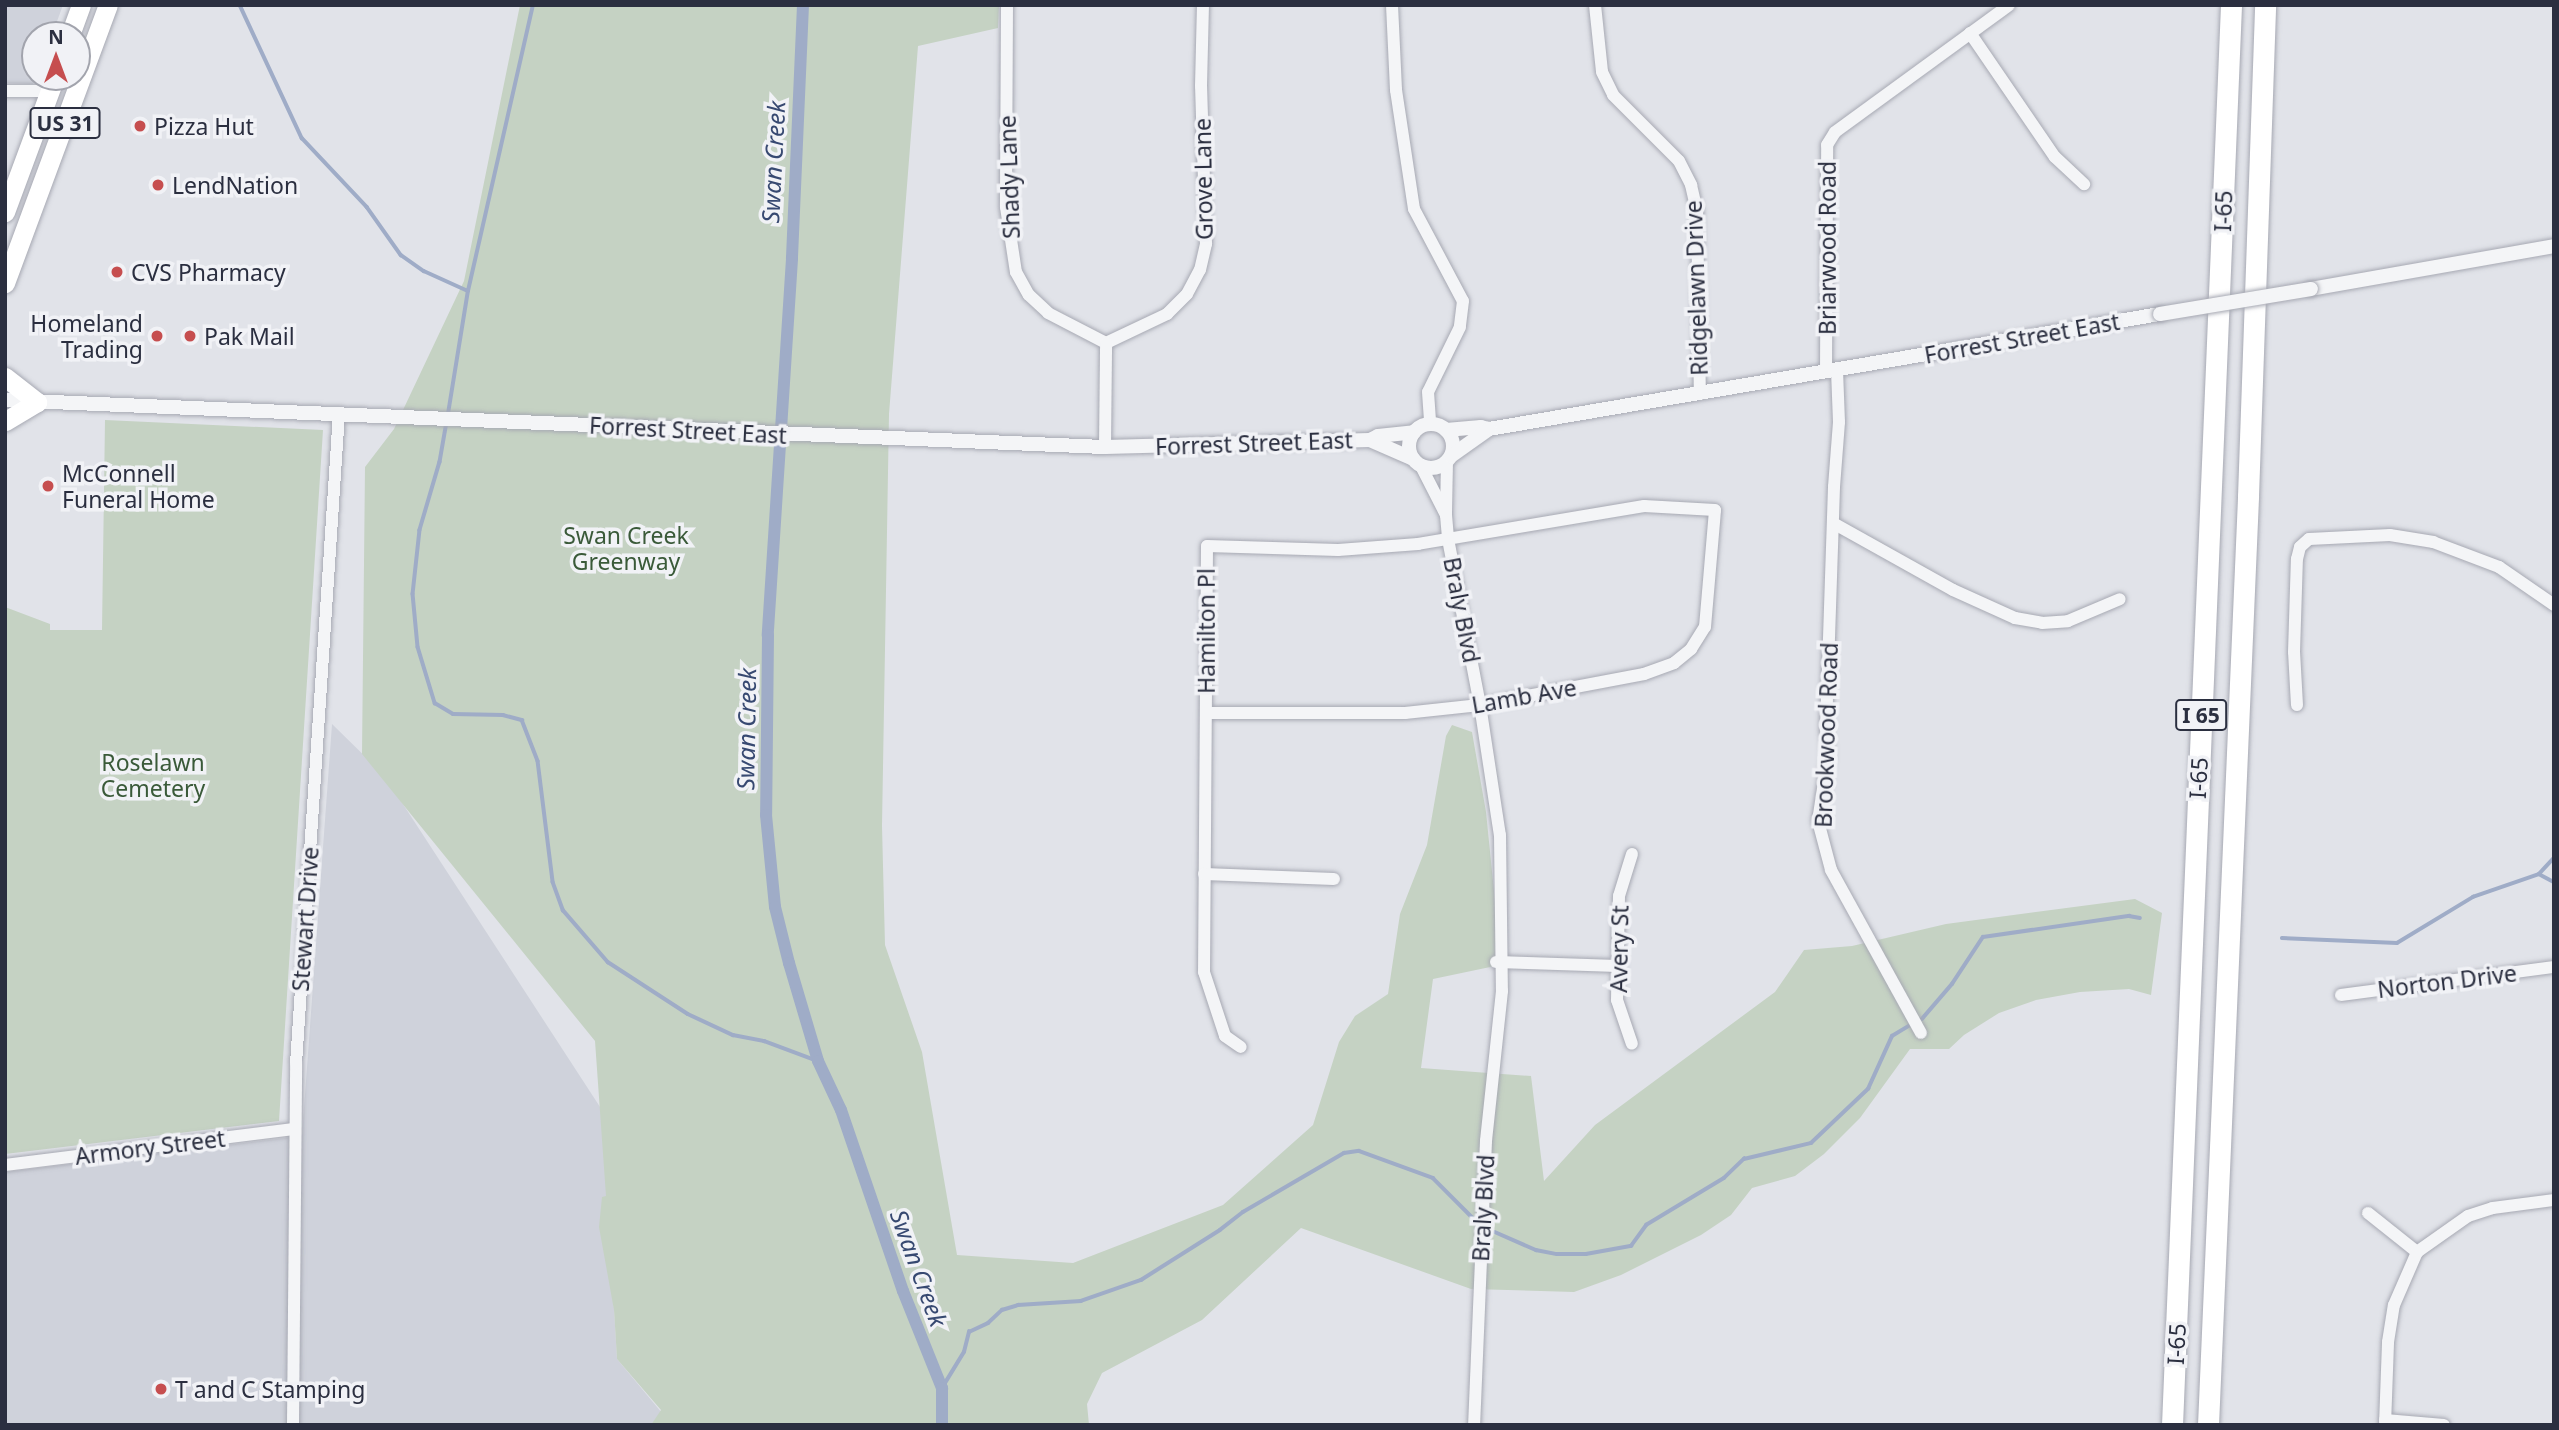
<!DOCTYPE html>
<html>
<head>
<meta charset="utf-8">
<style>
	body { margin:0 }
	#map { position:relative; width:2559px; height:1430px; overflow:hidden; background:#e1e3e9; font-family:"Noto Sans",sans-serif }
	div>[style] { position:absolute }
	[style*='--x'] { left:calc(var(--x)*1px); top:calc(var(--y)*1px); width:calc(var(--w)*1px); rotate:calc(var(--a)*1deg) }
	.built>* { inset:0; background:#cfd2db }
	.green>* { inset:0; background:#c5d2c3 }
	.stream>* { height:3.5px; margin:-1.75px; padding:0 1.75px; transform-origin:1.75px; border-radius:1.75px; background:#9facc7 }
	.canal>* { height:12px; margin:-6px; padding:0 6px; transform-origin:6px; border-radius:6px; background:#9facc7 }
	.roads { filter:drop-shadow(0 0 2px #a7a9b3) drop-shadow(0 0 2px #a7a9b3) }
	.minor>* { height:12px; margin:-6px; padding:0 6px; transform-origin:6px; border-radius:6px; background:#f4f5f7 }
	.tertiary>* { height:14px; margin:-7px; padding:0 7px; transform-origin:7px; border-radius:7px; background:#f4f5f7 }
	.tertiary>.ring { margin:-7px; padding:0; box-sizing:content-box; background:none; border:14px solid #f4f5f7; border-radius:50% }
	.primary>* { height:19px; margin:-9.5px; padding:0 9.5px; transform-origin:9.5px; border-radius:9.5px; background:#fff }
	.motorway>* { height:21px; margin:-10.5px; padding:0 10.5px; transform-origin:10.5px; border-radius:10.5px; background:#fff }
	.bridges { filter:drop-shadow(0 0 2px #a7a9b3) drop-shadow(0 0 2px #a7a9b3) }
	.tertiary-bridge>* { height:14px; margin:-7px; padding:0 7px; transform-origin:7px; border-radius:7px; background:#f4f5f7 }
	.dots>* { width:19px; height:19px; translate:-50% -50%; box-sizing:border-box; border:4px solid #f1f2f6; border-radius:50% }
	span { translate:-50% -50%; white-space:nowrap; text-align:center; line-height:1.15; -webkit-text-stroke:7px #f1f2f6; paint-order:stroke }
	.shield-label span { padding:2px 5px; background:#f1f2f6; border:2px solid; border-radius:5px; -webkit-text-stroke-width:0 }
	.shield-label { font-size:21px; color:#2b2f40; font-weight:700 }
	.poi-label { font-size:23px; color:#2b2f40 }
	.left { translate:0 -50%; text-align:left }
	.right { translate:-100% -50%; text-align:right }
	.street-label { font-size:23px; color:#2b2f40 }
	.park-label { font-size:23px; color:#3a5a39 }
	.water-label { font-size:24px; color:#374971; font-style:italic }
	.frame { position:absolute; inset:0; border:7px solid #2b2f40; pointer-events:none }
	.north { position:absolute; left:21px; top:21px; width:70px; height:70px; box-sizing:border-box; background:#f1f2f6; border:2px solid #a2a4ad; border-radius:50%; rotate:0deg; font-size:19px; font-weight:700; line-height:28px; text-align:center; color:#2b2f40 }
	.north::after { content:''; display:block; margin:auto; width:24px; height:32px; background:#c64e4f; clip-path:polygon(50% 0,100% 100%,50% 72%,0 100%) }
</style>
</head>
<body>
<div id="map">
	<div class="built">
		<div style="clip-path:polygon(5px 5px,63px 5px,52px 35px,35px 35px,36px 77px,33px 84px,5px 83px)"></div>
		<div style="clip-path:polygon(332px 724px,384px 775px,602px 1110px,617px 1359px,672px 1425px,5px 1425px,5px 1172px,302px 1136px)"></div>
	</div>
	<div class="green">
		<div style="clip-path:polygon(520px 5px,999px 5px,998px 28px,918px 46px,889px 414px,882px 826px,885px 945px,922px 1052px,957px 1255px,1073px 1263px,1223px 1205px,1313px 1125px,1339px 1042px,1355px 1016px,1388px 994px,1400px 914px,1427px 845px,1446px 736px,1452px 725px,1472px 732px,1486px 812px,1496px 911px,1495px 966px,1433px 979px,1421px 1068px,1531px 1076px,1544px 1181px,1595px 1125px,1775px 992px,1804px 950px,1852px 946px,1946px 924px,2135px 899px,2162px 913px,2151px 995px,2129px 989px,2080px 992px,2036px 1000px,1999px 1013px,1964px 1035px,1949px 1049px,1910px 1049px,1860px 1118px,1824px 1154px,1795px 1176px,1752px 1188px,1731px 1215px,1701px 1235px,1621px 1275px,1574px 1292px,1471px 1289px,1301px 1228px,1202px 1320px,1102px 1373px,1087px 1404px,1089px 1425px,651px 1425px,661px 1410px,617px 1359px,614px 1310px,599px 1227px,602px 1197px,606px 1196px,595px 1041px,362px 754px,365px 467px,394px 429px,464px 281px)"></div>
		<div style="clip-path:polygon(105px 420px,323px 430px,279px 1121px,5px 1154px,5px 607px,50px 624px,50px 630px,102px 630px)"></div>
	</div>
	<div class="stream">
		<div style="--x:240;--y:5;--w:147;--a:65"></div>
		<div style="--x:302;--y:138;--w:95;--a:46.7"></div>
		<div style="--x:367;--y:207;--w:59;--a:54.7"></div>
		<div style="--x:401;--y:255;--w:28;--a:35"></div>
		<div style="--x:424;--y:271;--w:48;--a:24.4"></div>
		<div style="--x:448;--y:414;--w:125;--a:-80.8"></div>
		<div style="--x:468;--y:291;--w:293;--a:-77.2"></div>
		<div style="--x:447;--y:422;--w:41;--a:99.9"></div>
		<div style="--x:440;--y:462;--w:71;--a:106.4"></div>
		<div style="--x:420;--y:530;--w:64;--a:96.2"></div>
		<div style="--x:413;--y:594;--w:53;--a:84.6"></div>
		<div style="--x:418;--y:647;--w:59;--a:73.1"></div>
		<div style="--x:435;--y:703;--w:21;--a:31"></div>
		<div style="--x:453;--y:714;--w:50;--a:1.1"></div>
		<div style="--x:503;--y:715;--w:20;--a:15"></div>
		<div style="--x:522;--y:720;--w:44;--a:68.7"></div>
		<div style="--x:538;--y:761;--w:122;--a:82.9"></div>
		<div style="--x:553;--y:882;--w:30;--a:70"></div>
		<div style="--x:563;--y:910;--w:69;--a:49.1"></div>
		<div style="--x:608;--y:962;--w:95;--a:33"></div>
		<div style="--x:688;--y:1014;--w:50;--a:25"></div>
		<div style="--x:733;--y:1035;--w:32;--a:11"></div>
		<div style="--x:764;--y:1041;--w:58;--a:20.3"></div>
		<div style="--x:2539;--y:874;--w:17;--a:28"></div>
		<div style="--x:2282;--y:938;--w:115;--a:2.5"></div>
		<div style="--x:2397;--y:943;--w:89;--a:-31.2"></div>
		<div style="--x:2473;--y:897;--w:70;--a:-19.2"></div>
		<div style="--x:2539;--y:874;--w:22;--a:-47"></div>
		<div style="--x:1922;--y:1019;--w:46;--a:-49.4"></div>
		<div style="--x:1952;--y:984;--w:56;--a:-56.6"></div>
		<div style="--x:1983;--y:937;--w:148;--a:-8.2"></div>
		<div style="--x:2129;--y:916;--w:11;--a:10"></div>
		<div style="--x:1495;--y:1232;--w:45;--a:23.7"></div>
		<div style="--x:1536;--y:1250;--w:21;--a:11"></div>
		<div style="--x:1557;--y:1254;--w:29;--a:0"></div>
		<div style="--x:1586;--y:1254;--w:46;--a:-10.1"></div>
		<div style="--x:1631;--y:1246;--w:26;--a:-54"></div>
		<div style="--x:1646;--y:1225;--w:91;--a:-31.1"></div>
		<div style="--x:1724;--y:1178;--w:28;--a:-44"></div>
		<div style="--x:1744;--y:1159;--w:69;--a:-13.4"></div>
		<div style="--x:1811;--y:1143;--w:79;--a:-43.5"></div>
		<div style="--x:1868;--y:1089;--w:58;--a:-65.6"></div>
		<div style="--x:1892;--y:1036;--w:21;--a:-31"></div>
		<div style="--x:942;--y:1388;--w:42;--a:-58.6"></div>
		<div style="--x:964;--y:1352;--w:21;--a:-76"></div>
		<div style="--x:969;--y:1332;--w:21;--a:-25"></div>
		<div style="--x:988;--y:1323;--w:19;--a:-43"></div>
		<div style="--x:1002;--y:1310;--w:17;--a:-17"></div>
		<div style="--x:1018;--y:1305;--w:63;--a:-3.6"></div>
		<div style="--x:1081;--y:1301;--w:64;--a:-19.3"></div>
		<div style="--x:1141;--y:1280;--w:93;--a:-32.3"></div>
		<div style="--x:1220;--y:1230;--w:29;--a:-38"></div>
		<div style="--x:1243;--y:1212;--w:117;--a:-30.3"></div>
		<div style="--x:1344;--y:1153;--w:15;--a:-8"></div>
		<div style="--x:1359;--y:1151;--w:79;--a:20"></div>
		<div style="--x:1433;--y:1178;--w:59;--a:45"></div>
	</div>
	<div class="canal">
		<div style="--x:803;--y:5;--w:254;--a:92.5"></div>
		<div style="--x:792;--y:259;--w:377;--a:93.7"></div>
		<div style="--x:768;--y:635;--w:180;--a:90.6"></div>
		<div style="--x:766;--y:815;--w:92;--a:84.4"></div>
		<div style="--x:775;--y:907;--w:58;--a:76"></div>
		<div style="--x:789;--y:963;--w:102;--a:73.5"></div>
		<div style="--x:818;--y:1061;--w:54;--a:64.9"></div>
		<div style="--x:841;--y:1110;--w:191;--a:71.1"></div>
		<div style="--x:903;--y:1291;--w:105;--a:68.1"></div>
		<div style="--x:942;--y:1388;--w:37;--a:90"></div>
	</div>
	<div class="roads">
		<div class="minor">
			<div style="--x:1007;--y:5;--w:202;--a:90.3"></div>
			<div style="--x:1006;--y:207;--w:66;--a:81.3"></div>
			<div style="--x:1016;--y:272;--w:26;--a:61"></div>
			<div style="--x:1029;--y:295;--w:26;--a:43"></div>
			<div style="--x:1048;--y:313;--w:65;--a:27.3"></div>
			<div style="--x:1392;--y:5;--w:85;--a:87.3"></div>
			<div style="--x:1396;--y:90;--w:120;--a:81.4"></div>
			<div style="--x:1414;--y:209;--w:104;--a:62"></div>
			<div style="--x:1463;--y:301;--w:26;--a:97"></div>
			<div style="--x:1460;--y:327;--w:72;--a:116.2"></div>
			<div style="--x:1428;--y:392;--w:32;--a:86"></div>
			<div style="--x:1595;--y:5;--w:67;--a:84"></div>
			<div style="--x:1602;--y:72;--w:25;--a:64"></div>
			<div style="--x:1613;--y:95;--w:93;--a:45"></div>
			<div style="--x:1679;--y:161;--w:27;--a:63"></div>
			<div style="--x:1691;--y:185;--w:27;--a:77"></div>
			<div style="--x:1697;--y:211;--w:183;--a:89.1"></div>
			<div style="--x:1970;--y:33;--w:150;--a:55.6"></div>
			<div style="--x:2055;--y:157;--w:40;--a:43"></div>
			<div style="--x:5;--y:91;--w:45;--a:0"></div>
			<div style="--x:1106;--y:343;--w:68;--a:-25.4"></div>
			<div style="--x:1167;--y:314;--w:28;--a:-45"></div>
			<div style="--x:1187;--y:294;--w:27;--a:-62"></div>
			<div style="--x:1200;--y:270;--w:27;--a:-77"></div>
			<div style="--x:1206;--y:244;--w:158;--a:-91.8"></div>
			<div style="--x:1201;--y:86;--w:81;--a:-88.6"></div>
			<div style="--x:1837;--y:370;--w:52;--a:87.8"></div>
			<div style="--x:1839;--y:422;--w:65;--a:94.4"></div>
			<div style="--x:1834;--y:487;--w:241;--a:91.9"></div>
			<div style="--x:1826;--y:728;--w:28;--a:86"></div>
			<div style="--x:1828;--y:756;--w:66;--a:98.7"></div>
			<div style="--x:1818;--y:821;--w:51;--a:75.1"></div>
			<div style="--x:1831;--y:870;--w:186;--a:61.1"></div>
			<div style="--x:1826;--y:371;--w:226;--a:-89.7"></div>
			<div style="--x:1827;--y:145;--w:15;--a:-58"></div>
			<div style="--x:1835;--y:132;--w:215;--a:-36.1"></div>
			<div style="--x:1105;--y:447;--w:104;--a:-89.4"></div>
			<div style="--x:1447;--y:461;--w:54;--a:91.1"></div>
			<div style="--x:1446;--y:515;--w:24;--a:85"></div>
			<div style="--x:1448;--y:539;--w:169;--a:79.1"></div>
			<div style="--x:1480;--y:705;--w:132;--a:81.3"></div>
			<div style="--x:1500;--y:835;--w:156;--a:89.3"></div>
			<div style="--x:1502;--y:991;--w:151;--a:96.1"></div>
			<div style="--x:1486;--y:1141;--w:284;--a:92.4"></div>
			<div style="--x:1421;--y:466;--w:55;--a:63"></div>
			<div style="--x:1833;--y:523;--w:137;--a:29.2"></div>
			<div style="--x:1953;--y:590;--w:68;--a:24.3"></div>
			<div style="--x:2015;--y:618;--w:27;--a:10"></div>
			<div style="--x:2042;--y:623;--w:26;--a:-4"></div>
			<div style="--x:2068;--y:621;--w:56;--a:-22.9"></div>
			<div style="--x:2297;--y:705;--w:53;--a:-93.2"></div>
			<div style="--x:2294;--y:652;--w:93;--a:-88.2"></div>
			<div style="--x:2297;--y:559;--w:12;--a:-76"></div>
			<div style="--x:2300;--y:547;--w:12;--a:-42"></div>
			<div style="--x:2309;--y:539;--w:81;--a:-2.8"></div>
			<div style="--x:2390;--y:535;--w:44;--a:9.2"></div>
			<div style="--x:2433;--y:542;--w:71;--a:20.7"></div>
			<div style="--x:2499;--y:567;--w:67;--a:34.6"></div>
			<div style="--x:1206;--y:713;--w:199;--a:0"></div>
			<div style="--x:1405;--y:713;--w:75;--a:-6.1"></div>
			<div style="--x:1480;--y:705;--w:167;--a:-10.7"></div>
			<div style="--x:1644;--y:674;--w:32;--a:-20"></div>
			<div style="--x:1674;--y:663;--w:22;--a:-39"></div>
			<div style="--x:1691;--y:649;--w:26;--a:-58"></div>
			<div style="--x:1705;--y:627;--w:117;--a:-85.1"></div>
			<div style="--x:1715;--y:510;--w:71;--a:-176.8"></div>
			<div style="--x:1644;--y:506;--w:229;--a:170.5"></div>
			<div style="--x:1418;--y:544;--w:80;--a:175.7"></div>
			<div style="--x:1338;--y:550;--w:131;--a:-178.3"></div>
			<div style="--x:1207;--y:546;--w:426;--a:90.4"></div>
			<div style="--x:1204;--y:972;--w:67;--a:71.8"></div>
			<div style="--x:1225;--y:1036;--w:19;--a:35"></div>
			<div style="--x:1632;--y:854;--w:44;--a:107.2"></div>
			<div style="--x:1619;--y:896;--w:104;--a:91.1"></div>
			<div style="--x:1617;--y:1000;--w:46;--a:71.2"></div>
			<div style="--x:1204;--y:874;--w:130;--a:2.2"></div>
			<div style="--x:1496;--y:962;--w:123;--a:1.9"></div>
			<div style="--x:2341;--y:995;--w:215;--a:-7.5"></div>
			<div style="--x:5;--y:1165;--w:291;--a:-7.1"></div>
			<div style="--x:2368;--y:1213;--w:63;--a:38.5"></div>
			<div style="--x:2385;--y:1420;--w:59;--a:4.8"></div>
			<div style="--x:293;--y:1425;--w:361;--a:-89.5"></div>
			<div style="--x:296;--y:1064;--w:651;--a:-86.22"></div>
			<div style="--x:2385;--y:1425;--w:83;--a:-87.9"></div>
			<div style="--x:2388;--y:1342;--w:37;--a:-81"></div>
			<div style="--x:2394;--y:1305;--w:58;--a:-66.5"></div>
			<div style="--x:2417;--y:1252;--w:62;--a:-35.2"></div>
			<div style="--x:2468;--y:1216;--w:26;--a:-18"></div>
			<div style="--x:2493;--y:1208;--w:62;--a:-7.5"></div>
		</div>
		<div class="tertiary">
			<div style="--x:2311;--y:289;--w:247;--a:-10"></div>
			<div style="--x:5;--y:400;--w:1101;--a:2.45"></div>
			<div style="--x:1105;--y:447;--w:265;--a:-1.5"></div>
			<div style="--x:1370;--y:440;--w:9;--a:-27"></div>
			<div style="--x:1378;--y:436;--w:36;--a:-6"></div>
			<div class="ring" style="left:1409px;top:424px;width:30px;height:30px"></div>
			<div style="--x:1446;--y:430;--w:35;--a:-5"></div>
			<div style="--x:1481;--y:427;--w:8;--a:14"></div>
			<div style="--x:1489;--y:429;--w:681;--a:-9.73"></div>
			<div style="--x:1370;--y:440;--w:47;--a:23.8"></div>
			<div style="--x:1451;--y:456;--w:47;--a:-35.4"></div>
		</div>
		<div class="primary">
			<div style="--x:70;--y:35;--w:32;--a:-70"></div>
			<div style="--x:5;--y:212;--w:144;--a:-69.7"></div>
			<div style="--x:5;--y:283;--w:296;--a:-69.7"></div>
			<div style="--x:5;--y:377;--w:41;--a:38"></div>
			<div style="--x:37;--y:402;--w:37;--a:149"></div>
		</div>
		<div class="motorway">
			<div style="--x:2172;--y:1425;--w:1421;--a:-87.62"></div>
			<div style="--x:2208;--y:1425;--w:930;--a:-87.53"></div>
			<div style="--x:2248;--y:496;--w:491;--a:-88"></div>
		</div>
	</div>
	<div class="bridges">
		<div class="tertiary-bridge">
			<div style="--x:2160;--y:314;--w:153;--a:-9.4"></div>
		</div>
	</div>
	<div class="dots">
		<div style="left:140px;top:126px;background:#c64e4f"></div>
		<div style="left:158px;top:185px;background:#c64e4f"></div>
		<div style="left:117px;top:272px;background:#c64e4f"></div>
		<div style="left:157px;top:336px;background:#c64e4f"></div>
		<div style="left:190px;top:336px;background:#c64e4f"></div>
		<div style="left:48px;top:486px;background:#c64e4f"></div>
		<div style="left:161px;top:1389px;background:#c64e4f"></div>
	</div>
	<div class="shield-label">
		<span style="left:65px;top:123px">US 31</span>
		<span style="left:2201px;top:715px">I 65</span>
	</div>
	<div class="poi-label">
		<span class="left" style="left:154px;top:126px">Pizza Hut</span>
		<span class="left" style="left:172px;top:185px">LendNation</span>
		<span class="left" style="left:131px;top:272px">CVS Pharmacy</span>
		<span class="right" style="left:143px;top:336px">Homeland<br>Trading</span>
		<span class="left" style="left:204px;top:336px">Pak Mail</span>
		<span class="left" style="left:62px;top:486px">McConnell<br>Funeral Home</span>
		<span class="left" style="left:175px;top:1389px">T and C Stamping</span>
	</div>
	<div class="street-label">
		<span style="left:1009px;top:177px;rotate:-92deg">Shady Lane</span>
		<span style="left:1203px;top:179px;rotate:-91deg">Grove Lane</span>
		<span style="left:2223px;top:211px;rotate:-88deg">I-65</span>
		<span style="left:1827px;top:248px;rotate:-90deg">Briarwood Road</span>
		<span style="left:1696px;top:288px;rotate:-92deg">Ridgelawn Drive</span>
		<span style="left:2022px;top:338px;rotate:-10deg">Forrest Street East</span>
		<span style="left:688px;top:430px;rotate:3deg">Forrest Street East</span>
		<span style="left:1254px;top:443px;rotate:-2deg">Forrest Street East</span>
		<span style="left:1462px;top:610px;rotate:79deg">Braly Blvd</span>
		<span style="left:1206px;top:631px;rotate:-90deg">Hamilton Pl</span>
		<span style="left:1524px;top:696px;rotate:-10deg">Lamb Ave</span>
		<span style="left:1826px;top:735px;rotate:-88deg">Brookwood Road</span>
		<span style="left:2198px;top:778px;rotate:-87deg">I-65</span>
		<span style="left:305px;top:919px;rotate:-86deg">Stewart Drive</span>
		<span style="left:1619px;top:949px;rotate:-89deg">Avery St</span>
		<span style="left:2447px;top:981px;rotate:-7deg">Norton Drive</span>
		<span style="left:150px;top:1147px;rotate:-7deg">Armory Street</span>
		<span style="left:1483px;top:1208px;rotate:-87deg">Braly Blvd</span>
		<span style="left:2176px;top:1344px;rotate:-87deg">I-65</span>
	</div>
	<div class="park-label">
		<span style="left:626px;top:548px">Swan Creek<br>Greenway</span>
		<span style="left:153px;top:775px">Roselawn<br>Cemetery</span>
	</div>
	<div class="water-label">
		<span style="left:773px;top:162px;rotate:-87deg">Swan Creek</span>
		<span style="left:746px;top:729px;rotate:-89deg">Swan Creek</span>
		<span style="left:919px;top:1268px;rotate:70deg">Swan Creek</span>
	</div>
	<div class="frame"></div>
	<div class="north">N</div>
</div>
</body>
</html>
